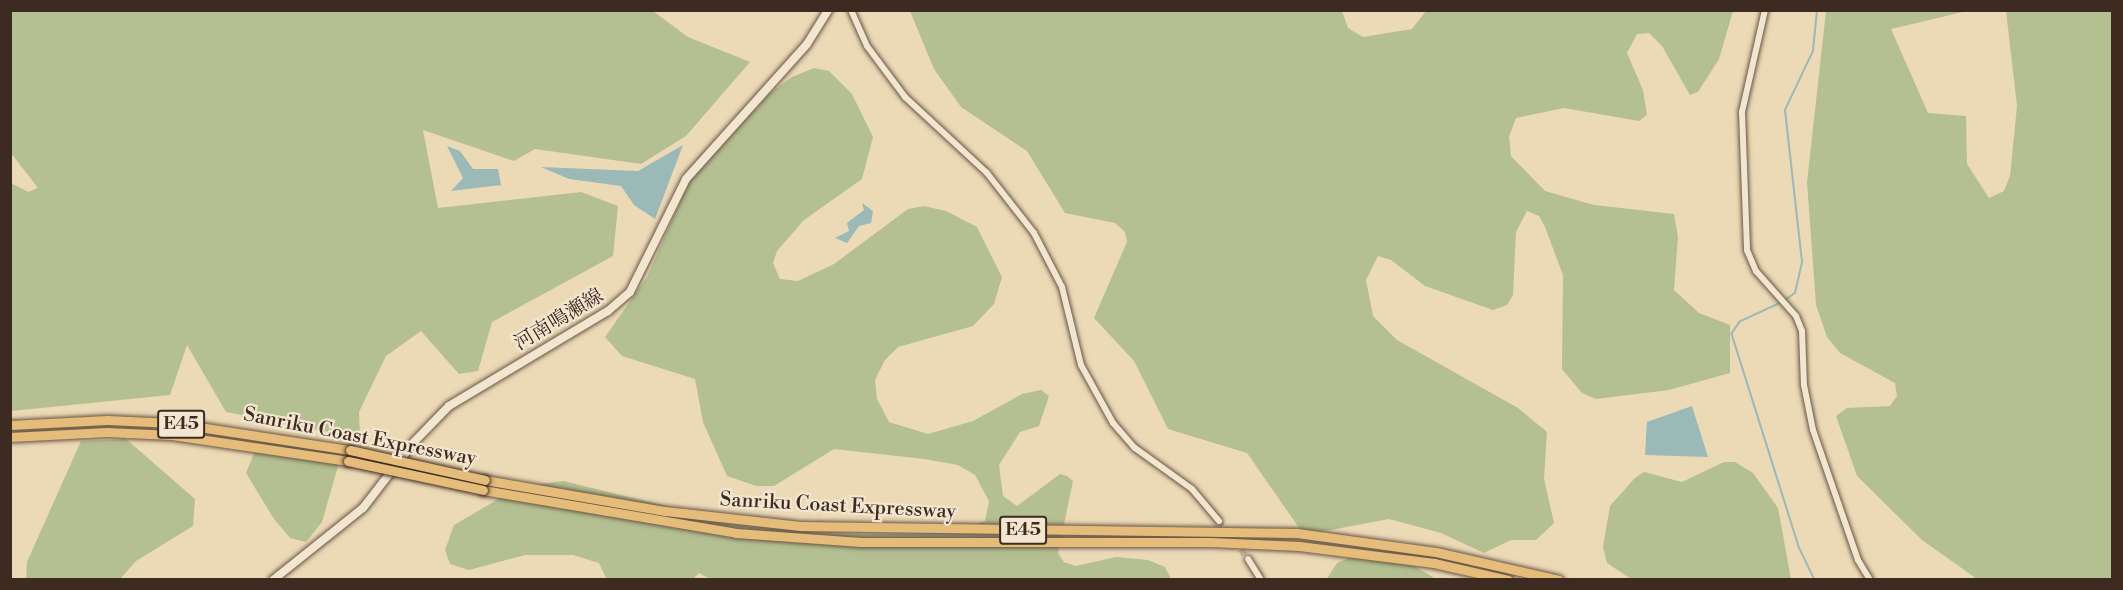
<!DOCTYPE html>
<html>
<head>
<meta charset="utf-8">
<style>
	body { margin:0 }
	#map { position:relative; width:2123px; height:590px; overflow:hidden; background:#ecd9b6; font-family:"Libre Bodoni","Noto Serif JP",serif }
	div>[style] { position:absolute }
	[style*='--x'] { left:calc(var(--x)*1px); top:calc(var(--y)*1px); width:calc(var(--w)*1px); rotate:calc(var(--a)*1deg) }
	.green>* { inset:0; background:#b4c091 }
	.water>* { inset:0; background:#9bb9b6 }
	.stream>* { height:1.5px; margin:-0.75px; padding:0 0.75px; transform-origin:0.75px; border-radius:0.75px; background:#9bb9b6 }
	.tertiary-tunnel>* { height:6px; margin-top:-3px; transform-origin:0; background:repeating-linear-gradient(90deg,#c9b698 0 6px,transparent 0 9px) }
	.roads { filter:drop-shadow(0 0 2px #695646) drop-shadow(0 0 2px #695646) }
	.tertiary>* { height:6px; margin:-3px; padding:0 3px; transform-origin:3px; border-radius:3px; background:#f3e6d0 }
	.secondary>* { height:8px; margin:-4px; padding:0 4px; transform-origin:4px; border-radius:4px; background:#f3e6d0 }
	.motorway>* { height:9px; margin:-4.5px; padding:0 4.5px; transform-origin:4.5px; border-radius:4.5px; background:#e6bc7b }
	.bridges { filter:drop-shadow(0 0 2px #3d2b21) drop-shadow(0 0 2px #3d2b21) }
	.motorway-bridge>* { height:9px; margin:-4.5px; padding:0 4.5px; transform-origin:4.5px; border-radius:4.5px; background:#e6bc7b }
	span { translate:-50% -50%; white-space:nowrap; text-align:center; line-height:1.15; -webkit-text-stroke:4.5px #f3e6d0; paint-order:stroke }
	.shield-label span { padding:2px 4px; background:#f3e6d0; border:2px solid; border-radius:4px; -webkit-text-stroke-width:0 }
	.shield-label { font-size:18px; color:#3d2b21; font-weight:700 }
	.street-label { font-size:20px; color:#3d2b21 }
	.frame { position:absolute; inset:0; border:12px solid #3d2b21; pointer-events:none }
</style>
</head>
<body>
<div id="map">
	<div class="green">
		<div style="clip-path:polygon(11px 10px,653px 11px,688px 37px,750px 62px,686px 136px,641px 164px,535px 149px,514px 161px,423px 130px,438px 208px,581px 192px,618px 206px,613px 256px,492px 322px,478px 371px,459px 374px,421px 331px,386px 356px,359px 412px,360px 438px,226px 412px,187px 345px,170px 395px,11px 411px,11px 183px,28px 192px,38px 188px,11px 153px)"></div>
		<div style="clip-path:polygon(910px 11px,1342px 11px,1348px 28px,1363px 37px,1412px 29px,1426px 11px,1733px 11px,1719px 59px,1698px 92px,1690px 95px,1662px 46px,1649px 33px,1637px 34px,1627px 53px,1643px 90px,1647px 115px,1639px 121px,1564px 108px,1516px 118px,1509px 137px,1511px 156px,1545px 191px,1594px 205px,1674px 214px,1678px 237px,1674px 290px,1699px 313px,1730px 325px,1730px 373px,1669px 390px,1596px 399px,1582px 393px,1562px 369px,1563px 275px,1545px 227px,1539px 216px,1527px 211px,1516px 232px,1513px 295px,1507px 305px,1493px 310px,1425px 286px,1391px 260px,1378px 256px,1366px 280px,1373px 316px,1397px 340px,1518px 408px,1547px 432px,1544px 479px,1554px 523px,1536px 540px,1511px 540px,1484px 553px,1441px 533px,1389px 519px,1304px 535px,1247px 453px,1168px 429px,1134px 361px,1094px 318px,1127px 242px,1125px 232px,1115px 223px,1065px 213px,1027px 151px,961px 107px,934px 69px)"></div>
		<div style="clip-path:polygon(1826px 11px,1967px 11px,1891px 29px,1928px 113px,1966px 116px,1967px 164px,1989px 198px,2004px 191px,2010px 176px,2017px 106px,2006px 11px,2112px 11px,2112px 579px,1977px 579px,1922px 540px,1857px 476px,1836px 416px,1847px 408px,1890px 406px,1897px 396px,1895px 383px,1840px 353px,1827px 337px,1816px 305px,1807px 182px)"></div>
		<div style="clip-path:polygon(814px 68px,829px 71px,852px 94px,873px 137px,862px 179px,804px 220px,777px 251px,773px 263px,780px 279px,798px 281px,834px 264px,908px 209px,924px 206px,946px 211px,977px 227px,1002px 277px,994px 304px,973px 326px,898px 347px,885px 360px,875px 380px,877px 399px,889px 422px,928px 434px,973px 421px,1022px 394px,1041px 390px,1049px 396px,1039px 426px,1020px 432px,999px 465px,1003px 496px,1017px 506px,1060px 474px,1067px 476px,1073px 481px,1058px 553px,1064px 562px,1076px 566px,1116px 557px,1148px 560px,1165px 567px,1171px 579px,712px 580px,699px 573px,693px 579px,607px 580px,599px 563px,573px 555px,525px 555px,469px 570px,450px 564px,445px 550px,454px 525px,519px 487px,563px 481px,692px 512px,821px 535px,944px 533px,985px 521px,989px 501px,975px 475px,958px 465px,924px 459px,834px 449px,774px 486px,756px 486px,727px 476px,703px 422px,695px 379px,622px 356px,605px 337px,647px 277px,689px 182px,770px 93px,792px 77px)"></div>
		<div style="clip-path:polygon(126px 439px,195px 499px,193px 526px,136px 561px,120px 579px,26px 580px,27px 562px,81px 441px)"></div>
		<div style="clip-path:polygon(275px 440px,322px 448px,340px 459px,322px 522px,306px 542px,290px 538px,274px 519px,246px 473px,257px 446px)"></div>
		<div style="clip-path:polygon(1724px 462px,1735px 462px,1753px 473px,1778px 508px,1791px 579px,1631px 579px,1607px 563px,1603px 547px,1610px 506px,1635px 478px,1644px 472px,1682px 482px)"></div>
		<div style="clip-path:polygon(1359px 554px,1409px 563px,1436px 579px,1326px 580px,1337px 563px)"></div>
	</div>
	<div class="water">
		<div style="clip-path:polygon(683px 145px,655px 219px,634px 205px,621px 186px,569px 179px,541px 167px,638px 171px)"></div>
		<div style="clip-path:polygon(447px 146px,460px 151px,473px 169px,498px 169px,501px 185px,451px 191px,463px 178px)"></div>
		<div style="clip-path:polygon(862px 203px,873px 211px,871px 223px,859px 226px,847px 243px,835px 238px,849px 231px,847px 223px,864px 210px)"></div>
		<div style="clip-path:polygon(1692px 406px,1708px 457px,1645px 455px,1647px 422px)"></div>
	</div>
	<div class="stream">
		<div style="--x:1785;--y:300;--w:12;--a:-35"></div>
		<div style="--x:1795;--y:293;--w:32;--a:-77"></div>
		<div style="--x:1802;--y:262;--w:153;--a:-96.4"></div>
		<div style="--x:1785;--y:110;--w:65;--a:-64.6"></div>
		<div style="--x:1813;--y:51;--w:41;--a:-84.4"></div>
		<div style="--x:1781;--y:303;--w:45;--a:155.1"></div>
		<div style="--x:1740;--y:322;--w:14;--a:124"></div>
		<div style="--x:1732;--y:334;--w:223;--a:72.5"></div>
		<div style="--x:1799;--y:547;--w:37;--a:64"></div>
	</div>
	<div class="tertiary-tunnel">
		<div style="--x:1219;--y:521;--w:48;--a:52.7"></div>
	</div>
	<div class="roads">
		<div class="tertiary">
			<div style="--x:851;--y:10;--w:39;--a:66"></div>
			<div style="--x:867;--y:46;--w:64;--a:53.3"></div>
			<div style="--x:905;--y:97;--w:112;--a:42.8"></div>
			<div style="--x:987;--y:173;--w:76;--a:51.9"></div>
			<div style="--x:1034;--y:233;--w:61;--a:62.6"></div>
			<div style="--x:1062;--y:287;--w:80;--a:76.3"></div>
			<div style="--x:1081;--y:365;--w:66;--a:61.1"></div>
			<div style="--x:1113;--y:423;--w:33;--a:49"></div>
			<div style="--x:1135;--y:448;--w:70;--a:35.7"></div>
			<div style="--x:1192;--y:489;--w:42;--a:49.8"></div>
			<div style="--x:1765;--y:10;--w:105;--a:102.7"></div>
			<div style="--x:1742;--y:112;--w:138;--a:87.9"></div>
			<div style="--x:1747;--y:250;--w:23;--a:67"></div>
			<div style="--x:1756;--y:271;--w:60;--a:48.4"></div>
			<div style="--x:1796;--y:316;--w:16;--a:68"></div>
			<div style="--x:1802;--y:331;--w:54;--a:87.9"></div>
			<div style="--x:1804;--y:385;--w:46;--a:78.7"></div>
			<div style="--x:1813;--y:430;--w:138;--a:70.9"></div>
			<div style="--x:1858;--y:560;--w:23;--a:59"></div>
			<div style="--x:1248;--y:559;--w:25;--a:58"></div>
		</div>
		<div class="secondary">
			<div style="--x:273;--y:580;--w:115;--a:-38.7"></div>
			<div style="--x:363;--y:508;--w:83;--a:-52.3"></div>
			<div style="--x:414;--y:442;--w:50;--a:-45.8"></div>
			<div style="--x:449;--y:406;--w:185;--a:-30.9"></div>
			<div style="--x:608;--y:311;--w:29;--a:-41"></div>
			<div style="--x:630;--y:292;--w:126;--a:-63.6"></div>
			<div style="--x:686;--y:179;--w:181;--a:-48.1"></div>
			<div style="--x:807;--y:44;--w:40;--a:-58"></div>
		</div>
		<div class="motorway">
			<div style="--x:10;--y:425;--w:97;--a:-3"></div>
			<div style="--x:107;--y:420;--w:66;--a:2.6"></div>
			<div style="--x:173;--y:423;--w:179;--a:8.7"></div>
			<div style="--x:10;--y:437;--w:97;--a:-3"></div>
			<div style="--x:107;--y:432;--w:65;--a:2.6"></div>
			<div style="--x:172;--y:435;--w:178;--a:8.4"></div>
			<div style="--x:485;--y:480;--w:183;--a:9.8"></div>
			<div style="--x:665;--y:511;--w:136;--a:6.3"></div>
			<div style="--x:800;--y:526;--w:497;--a:0.8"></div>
			<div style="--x:1297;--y:533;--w:140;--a:7.8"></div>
			<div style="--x:1436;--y:552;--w:126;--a:12.8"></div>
			<div style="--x:483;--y:490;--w:257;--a:9.6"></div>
			<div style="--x:736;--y:533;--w:125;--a:4.1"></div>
			<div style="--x:861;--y:542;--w:350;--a:0"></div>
			<div style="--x:1211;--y:542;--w:88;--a:2.6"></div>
			<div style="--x:1299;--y:546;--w:136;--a:7.2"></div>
			<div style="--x:1434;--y:563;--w:76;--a:12.9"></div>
		</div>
	</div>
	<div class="bridges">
		<div class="motorway-bridge">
			<div style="--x:350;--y:450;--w:138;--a:12.5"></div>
			<div style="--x:348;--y:461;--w:138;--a:12.1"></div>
		</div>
	</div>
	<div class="shield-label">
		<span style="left:181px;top:424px">E45</span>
		<span style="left:1023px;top:530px">E45</span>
	</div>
	<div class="street-label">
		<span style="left:559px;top:320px;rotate:-31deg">河南鳴瀬線</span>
		<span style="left:360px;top:437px;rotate:11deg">Sanriku Coast Expressway</span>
		<span style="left:838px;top:506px;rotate:3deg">Sanriku Coast Expressway</span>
	</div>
	<div class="frame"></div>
</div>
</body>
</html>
